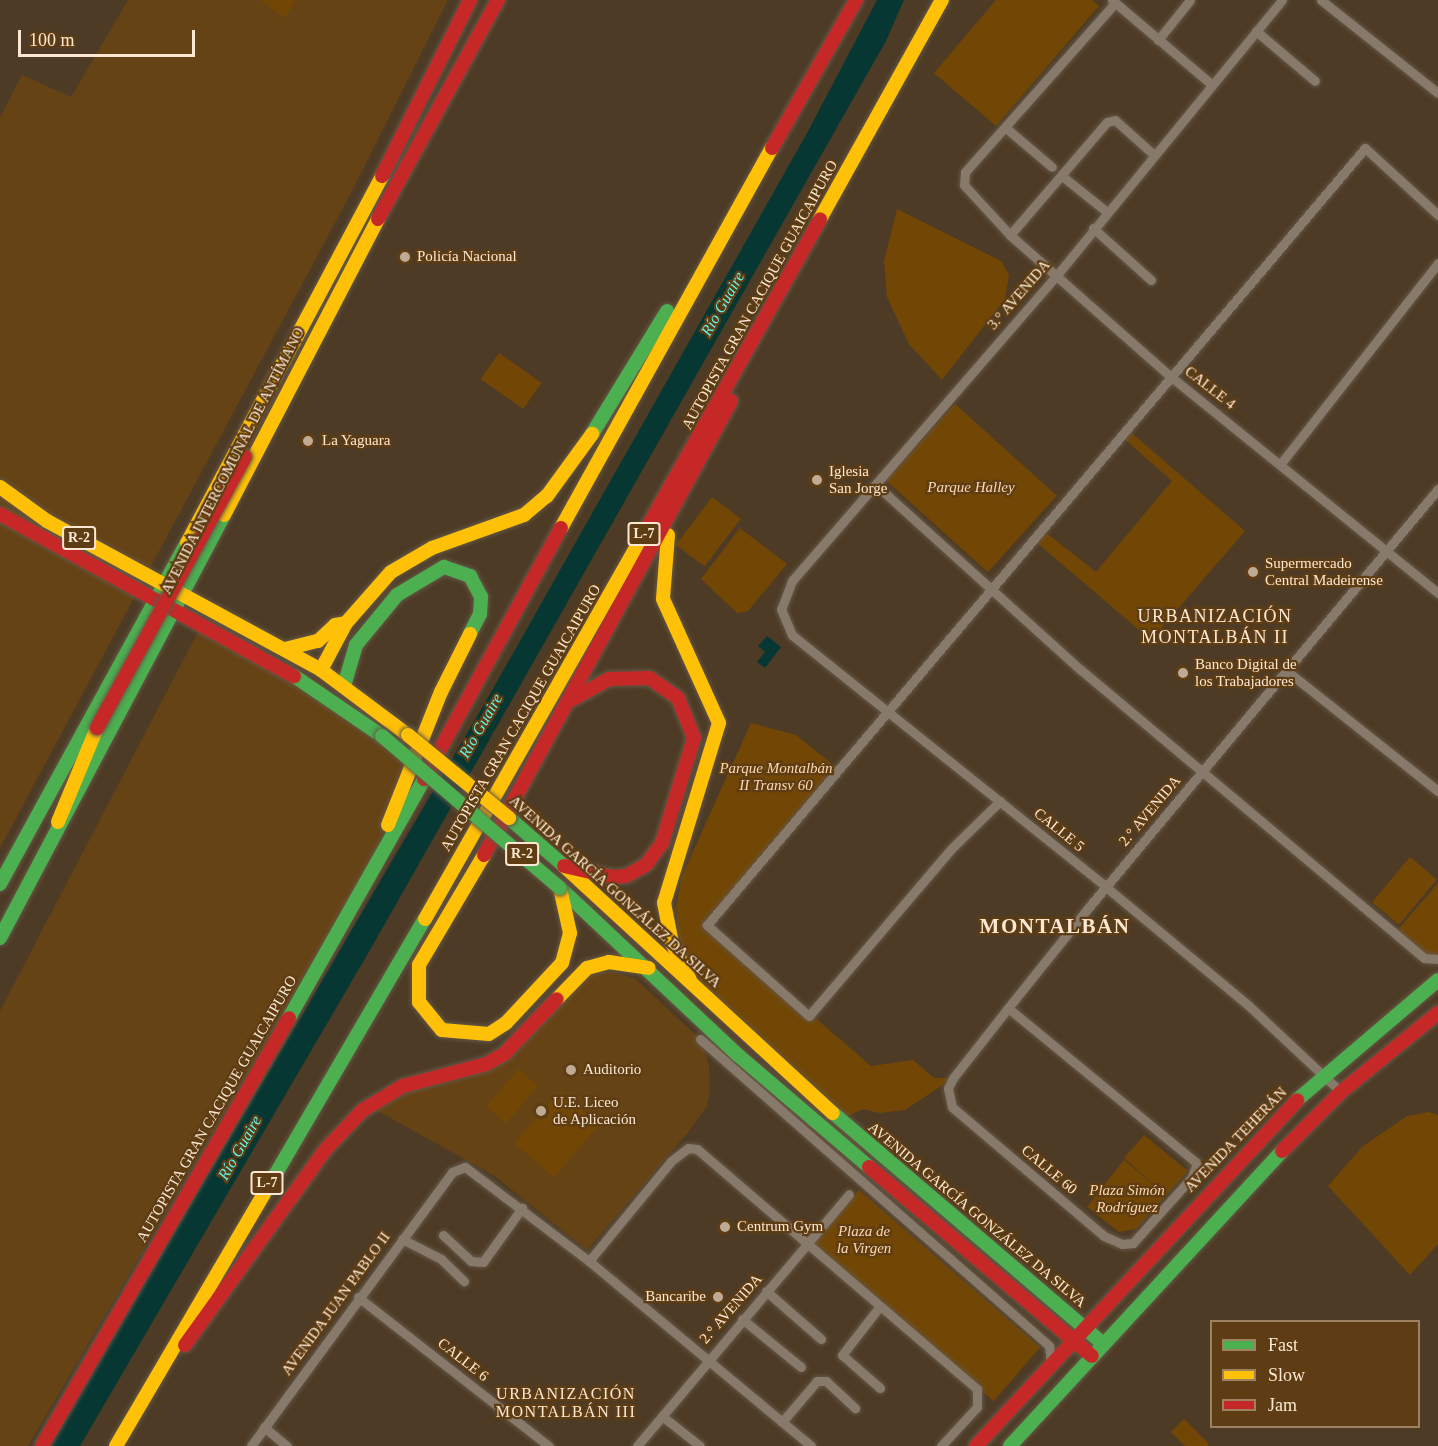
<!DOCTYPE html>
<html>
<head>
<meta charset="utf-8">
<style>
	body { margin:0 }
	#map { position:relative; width:1438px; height:1446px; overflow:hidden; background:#4d3b25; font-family:"Times New Roman",serif }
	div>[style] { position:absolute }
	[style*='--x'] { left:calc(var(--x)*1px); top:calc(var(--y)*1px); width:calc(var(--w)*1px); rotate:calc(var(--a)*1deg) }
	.built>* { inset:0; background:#664314 }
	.green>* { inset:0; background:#724705; transform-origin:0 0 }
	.water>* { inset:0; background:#073733 }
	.roads { filter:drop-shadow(0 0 2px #655746) drop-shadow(0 0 2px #655746) }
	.street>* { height:9px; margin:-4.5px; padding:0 4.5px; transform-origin:4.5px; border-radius:4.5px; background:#887a6a }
	.fast>* { height:14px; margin:-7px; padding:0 7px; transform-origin:7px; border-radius:7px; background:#4caf50 }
	.slow>* { height:14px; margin:-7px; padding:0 7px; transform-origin:7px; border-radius:7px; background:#ffc107 }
	.jam>* { height:14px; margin:-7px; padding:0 7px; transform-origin:7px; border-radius:7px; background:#c62828 }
	.bridges { filter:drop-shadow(0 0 2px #655746) drop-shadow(0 0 2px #655746) }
	.fast-bridge>* { height:14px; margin:-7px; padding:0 7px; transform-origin:7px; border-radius:7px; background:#4caf50 }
	.slow-bridge>* { height:14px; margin:-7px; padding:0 7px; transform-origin:7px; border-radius:7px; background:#ffc107 }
	.jam-bridge>* { height:14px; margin:-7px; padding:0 7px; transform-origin:7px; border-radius:7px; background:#c62828 }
	.dots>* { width:16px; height:16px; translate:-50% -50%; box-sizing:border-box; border:3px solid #5e3d14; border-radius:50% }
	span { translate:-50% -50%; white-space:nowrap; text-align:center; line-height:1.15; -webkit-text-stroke:4.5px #5e3d14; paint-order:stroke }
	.shield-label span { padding:2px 4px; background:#5e3d14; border:2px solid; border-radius:4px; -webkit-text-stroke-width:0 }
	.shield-label { font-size:14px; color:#fce8d2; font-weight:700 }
	.poi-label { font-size:15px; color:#fce8d2 }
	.left { translate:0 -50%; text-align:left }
	.right { translate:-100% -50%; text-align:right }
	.street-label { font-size:15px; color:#fce8d2 }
	.park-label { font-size:15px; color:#fdd8b1; font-style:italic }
	.water-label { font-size:16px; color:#5cf8ee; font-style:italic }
	.neighbourhood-label { font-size:16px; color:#fce8d2; letter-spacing:1.5px }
	.quarter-label { font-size:18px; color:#fce8d2; letter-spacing:1.5px }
	.district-label { font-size:21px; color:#fce8d2; font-weight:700; letter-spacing:1.5px }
	.legend { position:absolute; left:1210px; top:1320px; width:210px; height:108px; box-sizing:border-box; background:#5e3d14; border:2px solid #9d8160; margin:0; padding:8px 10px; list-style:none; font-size:18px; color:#fce8d2 }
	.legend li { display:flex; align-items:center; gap:12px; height:30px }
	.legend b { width:30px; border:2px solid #9d8160 }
	.scale { position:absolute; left:18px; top:30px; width:177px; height:27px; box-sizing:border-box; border:3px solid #fce8d2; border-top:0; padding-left:8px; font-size:18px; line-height:21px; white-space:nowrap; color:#fce8d2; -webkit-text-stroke:4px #5e3d14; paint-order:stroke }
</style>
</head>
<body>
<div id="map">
	<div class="built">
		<div style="clip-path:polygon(128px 0,448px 0,351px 193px,0 848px,0 117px,22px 75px,71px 97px)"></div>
		<div style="clip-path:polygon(199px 630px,306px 683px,409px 757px,406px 780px,369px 867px,28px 1446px,0 1446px,0 1011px)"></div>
		<div style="clip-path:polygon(583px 971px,614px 972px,636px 979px,700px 1039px,709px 1064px,710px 1091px,707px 1106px,689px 1131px,587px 1250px,493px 1175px,369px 1106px,486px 1064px)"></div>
	</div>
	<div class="green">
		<div style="clip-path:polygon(260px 0,296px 0,285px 18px)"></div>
		<div style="clip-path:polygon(996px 0,1092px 0,1099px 6px,996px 126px,934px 73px)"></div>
		<div style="clip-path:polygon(897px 209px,1001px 261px,1009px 275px,1005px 299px,942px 380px,909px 344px,887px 297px,884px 261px)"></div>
		<div style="left:499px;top:353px;width:52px;height:32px;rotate:35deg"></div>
		<div style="left:955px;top:404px;width:137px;height:103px;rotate:42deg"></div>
		<div style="clip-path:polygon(1126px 428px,1245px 531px,1151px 640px,1036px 542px,1045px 532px,1096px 572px,1172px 481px,1120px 435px)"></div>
		<div style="left:712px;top:497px;width:36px;height:60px;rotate:37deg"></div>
		<div style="clip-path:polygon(740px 528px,787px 564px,748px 611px,737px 613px,701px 579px)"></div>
		<div style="clip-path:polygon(751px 723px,796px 735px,841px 771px,707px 925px,871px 1066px,913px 1060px,934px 1078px,953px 1078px,905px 1110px,879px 1113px,863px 1109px,846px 1117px,690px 980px,680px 954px,676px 907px,682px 876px)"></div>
		<div style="left:1410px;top:857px;width:35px;height:59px;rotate:40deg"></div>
		<div style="clip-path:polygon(1438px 883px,1438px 959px,1424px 958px,1395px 933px)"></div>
		<div style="left:518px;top:1069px;width:26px;height:49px;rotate:40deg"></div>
		<div style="left:560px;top:1091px;width:52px;height:69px;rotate:41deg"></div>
		<div style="clip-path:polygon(1429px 1112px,1438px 1115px,1438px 1244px,1410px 1275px,1328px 1186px,1362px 1147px,1407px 1116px)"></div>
		<div style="clip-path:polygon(1144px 1135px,1188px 1171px,1136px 1229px,1119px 1232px,1087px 1207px,1124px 1160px,1158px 1188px,1124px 1158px)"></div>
		<div style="left:859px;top:1190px;width:240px;height:71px;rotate:41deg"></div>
		<div style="clip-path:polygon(1184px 1419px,1209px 1444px,1207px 1446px,1185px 1446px,1171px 1432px)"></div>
	</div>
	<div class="water">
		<div style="clip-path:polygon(877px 0,904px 0,886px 41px,370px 950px,80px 1446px,49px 1446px,490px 694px,806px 135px)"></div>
		<div style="clip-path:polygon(767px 636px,781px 647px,765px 668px,757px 662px,765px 652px,758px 646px)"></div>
	</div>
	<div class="roads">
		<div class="street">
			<div style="--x:1112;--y:0;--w:128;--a:40.3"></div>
			<div style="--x:1282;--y:0;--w:357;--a:129.3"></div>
			<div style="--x:1056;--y:276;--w:403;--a:130.9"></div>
			<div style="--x:792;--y:581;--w:30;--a:111"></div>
			<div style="--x:781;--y:609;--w:28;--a:67"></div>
			<div style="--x:792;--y:635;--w:403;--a:38.7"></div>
			<div style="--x:1106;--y:887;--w:185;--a:39.7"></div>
			<div style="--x:1248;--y:1005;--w:127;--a:43.1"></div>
			<div style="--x:1321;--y:0;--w:149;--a:38.5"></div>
			<div style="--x:1115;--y:3;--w:226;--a:131.6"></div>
			<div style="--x:965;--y:172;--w:13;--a:94"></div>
			<div style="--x:964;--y:185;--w:68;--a:47.4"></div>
			<div style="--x:1010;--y:235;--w:213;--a:41.4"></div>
			<div style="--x:1170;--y:376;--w:345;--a:39"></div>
			<div style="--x:1256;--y:31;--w:77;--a:40.3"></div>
			<div style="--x:1158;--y:40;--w:51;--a:-51.3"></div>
			<div style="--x:1006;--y:128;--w:60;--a:40.3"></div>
			<div style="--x:1062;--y:176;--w:58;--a:38.7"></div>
			<div style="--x:1093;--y:228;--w:78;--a:41.9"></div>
			<div style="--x:1010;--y:235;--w:149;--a:-49.4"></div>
			<div style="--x:1107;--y:122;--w:8;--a:-14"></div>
			<div style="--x:1115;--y:120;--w:51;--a:41.8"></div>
			<div style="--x:1282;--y:462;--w:253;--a:-51.9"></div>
			<div style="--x:876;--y:485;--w:276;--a:42.1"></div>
			<div style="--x:1081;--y:670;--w:448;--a:40"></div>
			<div style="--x:1424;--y:958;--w:14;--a:4"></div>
			<div style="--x:1287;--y:671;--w:193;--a:38.5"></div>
			<div style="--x:1000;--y:801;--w:69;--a:135.6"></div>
			<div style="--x:951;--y:849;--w:219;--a:130.4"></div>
			<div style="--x:809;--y:1016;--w:137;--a:-138.3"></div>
			<div style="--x:707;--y:925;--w:1018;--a:-49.74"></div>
			<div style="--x:1365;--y:148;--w:99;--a:42.5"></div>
			<div style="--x:1008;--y:1008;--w:244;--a:39.4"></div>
			<div style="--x:1197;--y:1163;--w:15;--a:110"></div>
			<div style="--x:1192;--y:1177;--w:89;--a:131.8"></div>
			<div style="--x:1133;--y:1243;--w:11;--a:175"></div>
			<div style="--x:1122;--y:1244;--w:20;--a:-156"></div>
			<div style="--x:1104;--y:1236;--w:199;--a:-139.7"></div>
			<div style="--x:952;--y:1107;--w:19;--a:-102"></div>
			<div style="--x:948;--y:1088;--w:11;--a:-63"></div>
			<div style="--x:953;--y:1078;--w:89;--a:-51.8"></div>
			<div style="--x:1008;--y:1008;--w:129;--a:-51.3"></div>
			<div style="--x:1089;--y:907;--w:545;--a:-50.14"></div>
			<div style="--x:700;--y:1039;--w:465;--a:41.3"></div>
			<div style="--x:1049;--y:1346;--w:17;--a:83"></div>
			<div style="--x:443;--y:1235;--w:38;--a:43"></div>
			<div style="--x:471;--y:1261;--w:12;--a:5"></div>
			<div style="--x:483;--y:1262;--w:67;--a:-54.2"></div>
			<div style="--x:402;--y:1239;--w:44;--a:27.1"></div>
			<div style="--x:441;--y:1259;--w:32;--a:44"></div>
			<div style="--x:589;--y:1261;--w:129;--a:-50.6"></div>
			<div style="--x:671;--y:1161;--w:21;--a:-37"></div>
			<div style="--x:688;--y:1148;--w:9;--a:6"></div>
			<div style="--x:697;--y:1149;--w:369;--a:40.6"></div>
			<div style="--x:977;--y:1389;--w:18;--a:90"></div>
			<div style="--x:977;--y:1407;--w:53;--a:132.7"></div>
			<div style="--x:766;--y:1291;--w:73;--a:41.1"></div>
			<div style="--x:358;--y:1297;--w:242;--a:38"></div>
			<div style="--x:742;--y:1319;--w:76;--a:39.1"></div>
			<div style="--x:880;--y:1388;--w:50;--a:-139"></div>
			<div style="--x:842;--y:1355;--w:62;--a:-52.2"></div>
			<div style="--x:662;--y:1416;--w:48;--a:38.3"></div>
			<div style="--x:782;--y:1422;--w:54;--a:-49.5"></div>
			<div style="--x:817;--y:1381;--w:9;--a:0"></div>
			<div style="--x:826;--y:1381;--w:40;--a:43"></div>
			<div style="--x:264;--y:1427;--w:30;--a:40"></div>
			<div style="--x:251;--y:1446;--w:340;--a:-53.7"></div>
			<div style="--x:452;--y:1172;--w:14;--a:-21"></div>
			<div style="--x:465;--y:1167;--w:156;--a:37.2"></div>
			<div style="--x:589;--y:1261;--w:289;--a:39.8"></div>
			<div style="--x:637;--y:1446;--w:329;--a:-49.9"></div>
		</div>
		<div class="fast">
			<div style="--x:592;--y:434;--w:144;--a:-58.6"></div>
			<div style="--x:294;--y:676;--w:107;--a:34.3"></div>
			<div style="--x:344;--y:686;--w:43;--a:-73.7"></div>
			<div style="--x:356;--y:645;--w:65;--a:-50.6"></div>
			<div style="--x:397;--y:595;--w:55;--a:-30.8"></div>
			<div style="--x:444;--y:567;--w:28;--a:19"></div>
			<div style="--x:470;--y:576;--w:24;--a:62"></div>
			<div style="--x:481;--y:597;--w:17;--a:93"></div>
			<div style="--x:480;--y:614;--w:22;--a:117"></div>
			<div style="--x:509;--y:818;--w:73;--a:41.1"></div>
			<div style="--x:0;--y:884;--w:389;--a:-61.3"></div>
			<div style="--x:560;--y:888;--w:244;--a:43.2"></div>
			<div style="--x:738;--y:1055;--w:172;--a:40.5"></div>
			<div style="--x:0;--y:938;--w:479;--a:-62.1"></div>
			<div style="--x:289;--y:1018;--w:274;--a:-60.5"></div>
			<div style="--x:1297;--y:1100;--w:185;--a:-40.4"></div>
			<div style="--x:833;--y:1113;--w:355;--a:40.5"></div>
			<div style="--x:264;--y:1194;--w:319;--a:-59.7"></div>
			<div style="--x:1010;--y:1446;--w:401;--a:-47.3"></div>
		</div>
		<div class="slow">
			<div style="--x:820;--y:219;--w:251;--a:-60.9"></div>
			<div style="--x:0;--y:487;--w:58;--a:35.9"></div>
			<div style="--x:47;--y:521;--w:312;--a:28.5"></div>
			<div style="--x:321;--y:670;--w:109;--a:36.8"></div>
			<div style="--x:224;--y:515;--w:334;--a:-62.5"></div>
			<div style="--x:561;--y:528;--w:435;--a:-61"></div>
			<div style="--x:668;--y:535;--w:64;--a:94.5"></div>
			<div style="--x:663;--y:599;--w:136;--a:65.7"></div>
			<div style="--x:719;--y:723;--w:188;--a:107"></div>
			<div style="--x:664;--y:903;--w:41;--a:78.7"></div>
			<div style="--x:672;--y:943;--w:41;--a:64.1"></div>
			<div style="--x:187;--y:543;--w:416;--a:-62"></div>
			<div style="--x:285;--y:649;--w:34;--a:-14"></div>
			<div style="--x:318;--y:641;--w:23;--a:-43"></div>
			<div style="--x:335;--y:625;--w:11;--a:-10"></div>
			<div style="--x:321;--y:670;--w:53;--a:-62"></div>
			<div style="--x:346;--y:623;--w:68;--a:-48.6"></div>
			<div style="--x:391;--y:572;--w:48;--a:-30.3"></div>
			<div style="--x:432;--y:548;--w:98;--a:-19.7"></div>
			<div style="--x:524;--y:515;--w:30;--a:-40"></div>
			<div style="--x:547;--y:496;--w:77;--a:-54"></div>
			<div style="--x:58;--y:822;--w:102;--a:-67.5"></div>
			<div style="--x:388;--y:825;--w:143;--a:-68.3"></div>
			<div style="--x:441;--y:692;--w:65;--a:-63.4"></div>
			<div style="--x:484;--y:855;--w:128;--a:120.6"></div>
			<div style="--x:419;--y:965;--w:37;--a:90"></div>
			<div style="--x:419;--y:1002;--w:36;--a:51"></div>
			<div style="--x:442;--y:1030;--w:47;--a:4.9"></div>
			<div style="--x:489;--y:1034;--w:20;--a:-33"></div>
			<div style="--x:506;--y:1023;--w:82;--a:-47"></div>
			<div style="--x:562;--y:963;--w:31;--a:-75"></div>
			<div style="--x:570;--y:933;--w:46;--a:-102.5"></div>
			<div style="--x:564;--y:866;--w:365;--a:42.6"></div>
			<div style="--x:425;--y:919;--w:442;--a:-60.4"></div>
			<div style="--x:557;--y:999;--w:43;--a:-45.9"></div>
			<div style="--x:587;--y:968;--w:23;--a:-15"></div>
			<div style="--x:609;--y:962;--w:40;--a:8.5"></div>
			<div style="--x:116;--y:1446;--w:292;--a:-59.6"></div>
		</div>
		<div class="jam">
			<div style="--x:772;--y:148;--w:170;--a:-60.4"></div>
			<div style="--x:382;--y:176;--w:197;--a:-63.4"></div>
			<div style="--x:378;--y:219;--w:250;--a:-61.3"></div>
			<div style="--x:0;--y:514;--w:336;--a:28.9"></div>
			<div style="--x:643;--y:535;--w:362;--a:-60.7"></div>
			<div style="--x:424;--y:779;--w:286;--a:-61.4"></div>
			<div style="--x:484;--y:855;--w:517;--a:-61.45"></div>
			<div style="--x:564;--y:866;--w:49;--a:12.9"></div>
			<div style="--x:612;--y:877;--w:14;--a:-4"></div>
			<div style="--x:626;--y:876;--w:23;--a:-29"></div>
			<div style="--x:646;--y:865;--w:27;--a:-54"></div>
			<div style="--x:662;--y:843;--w:110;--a:-73.1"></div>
			<div style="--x:694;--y:738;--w:43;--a:-111.8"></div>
			<div style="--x:678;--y:698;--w:35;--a:-145"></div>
			<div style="--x:649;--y:678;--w:40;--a:178.6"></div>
			<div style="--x:609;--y:679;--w:41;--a:150.9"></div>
			<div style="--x:1282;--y:1151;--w:83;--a:-45"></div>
			<div style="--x:1341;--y:1092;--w:125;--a:-39.2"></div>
			<div style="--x:869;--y:1167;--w:292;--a:40.3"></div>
			<div style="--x:185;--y:1345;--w:240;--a:-54.3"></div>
			<div style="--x:325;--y:1150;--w:55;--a:-46.5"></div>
			<div style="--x:363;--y:1110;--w:47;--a:-31"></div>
			<div style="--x:403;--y:1086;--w:86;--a:-14.8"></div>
			<div style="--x:486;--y:1064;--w:21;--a:-29"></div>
			<div style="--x:504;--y:1054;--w:76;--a:-46.1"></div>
			<div style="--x:42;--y:1446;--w:494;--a:-60"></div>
			<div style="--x:976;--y:1446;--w:472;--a:-47.1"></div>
		</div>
	</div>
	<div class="bridges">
		<div class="fast-bridge">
			<div style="--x:382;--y:736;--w:234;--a:40.5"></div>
		</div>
		<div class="slow-bridge">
			<div style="--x:408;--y:735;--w:131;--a:39.4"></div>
		</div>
		<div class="jam-bridge">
			<div style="--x:97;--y:728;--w:309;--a:-61.4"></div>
		</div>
	</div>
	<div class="dots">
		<div style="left:405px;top:257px;background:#bfab95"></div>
		<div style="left:308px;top:441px;background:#bfab95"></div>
		<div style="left:817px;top:480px;background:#bfab95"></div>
		<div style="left:1253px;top:572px;background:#bfab95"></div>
		<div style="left:1183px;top:673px;background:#bfab95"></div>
		<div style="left:571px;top:1070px;background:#bfab95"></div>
		<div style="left:541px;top:1111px;background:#bfab95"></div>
		<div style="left:725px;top:1227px;background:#bfab95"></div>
		<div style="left:718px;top:1297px;background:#bfab95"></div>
	</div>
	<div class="shield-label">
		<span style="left:644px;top:534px">L-7</span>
		<span style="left:79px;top:538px">R-2</span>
		<span style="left:522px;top:854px">R-2</span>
		<span style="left:267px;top:1183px">L-7</span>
	</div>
	<div class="poi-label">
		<span class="left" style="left:417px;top:257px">Policía Nacional</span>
		<span class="left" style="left:322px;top:441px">La Yaguara</span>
		<span class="left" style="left:829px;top:480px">Iglesia<br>San Jorge</span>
		<span class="left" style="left:1265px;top:572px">Supermercado<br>Central Madeirense</span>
		<span class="left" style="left:1195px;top:673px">Banco Digital de<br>los Trabajadores</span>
		<span class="left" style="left:583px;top:1070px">Auditorio</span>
		<span class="left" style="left:553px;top:1111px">U.E. Liceo<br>de Aplicación</span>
		<span class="left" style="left:737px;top:1227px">Centrum Gym</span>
		<span class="right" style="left:706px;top:1297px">Bancaribe</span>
	</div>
	<div class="street-label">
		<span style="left:760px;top:295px;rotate:-61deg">AUTOPISTA GRAN CACIQUE GUAICAIPURO</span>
		<span style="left:1019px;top:295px;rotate:-49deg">3.° AVENIDA</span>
		<span style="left:1210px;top:388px;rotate:38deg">CALLE 4</span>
		<span style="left:233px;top:461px;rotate:-63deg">AVENIDA INTERCOMUNAL DE ANTÍMANO</span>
		<span style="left:521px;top:718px;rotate:-60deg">AUTOPISTA GRAN CACIQUE GUAICAIPURO</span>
		<span style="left:1150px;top:811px;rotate:-50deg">2.° AVENIDA</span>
		<span style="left:1059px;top:830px;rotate:39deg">CALLE 5</span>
		<span style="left:615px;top:892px;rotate:42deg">AVENIDA GARCÍA GONZÁLEZ DA SILVA</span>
		<span style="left:217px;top:1109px;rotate:-60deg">AUTOPISTA GRAN CACIQUE GUAICAIPURO</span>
		<span style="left:1236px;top:1140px;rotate:-46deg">AVENIDA TEHERÁN</span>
		<span style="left:1049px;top:1170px;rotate:40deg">CALLE 60</span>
		<span style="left:977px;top:1215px;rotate:40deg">AVENIDA GARCÍA GONZÁLEZ DA SILVA</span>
		<span style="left:336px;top:1304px;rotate:-54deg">AVENIDA JUAN PABLO II</span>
		<span style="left:731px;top:1309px;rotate:-49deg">2.° AVENIDA</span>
		<span style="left:463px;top:1360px;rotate:38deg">CALLE 6</span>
	</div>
	<div class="park-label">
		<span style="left:971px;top:488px">Parque Halley</span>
		<span style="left:776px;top:777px">Parque Montalbán<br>II Transv 60</span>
		<span style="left:1127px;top:1199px">Plaza Simón<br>Rodríguez</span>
		<span style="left:864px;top:1240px">Plaza de<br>la Virgen</span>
	</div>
	<div class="water-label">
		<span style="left:723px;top:304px;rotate:-60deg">Río Guaire</span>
		<span style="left:481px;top:726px;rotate:-60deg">Río Guaire</span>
		<span style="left:240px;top:1148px;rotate:-60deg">Río Guaire</span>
	</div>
	<div class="neighbourhood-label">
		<span style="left:566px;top:1403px">URBANIZACIÓN<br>MONTALBÁN III</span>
	</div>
	<div class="quarter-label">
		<span style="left:1215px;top:627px">URBANIZACIÓN<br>MONTALBÁN II</span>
	</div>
	<div class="district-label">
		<span style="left:1055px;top:926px">MONTALBÁN</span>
	</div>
	<ul class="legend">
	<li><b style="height:8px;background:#4caf50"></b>Fast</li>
	<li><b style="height:8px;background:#ffc107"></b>Slow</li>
	<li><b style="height:8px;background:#c62828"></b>Jam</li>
	</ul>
	<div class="scale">100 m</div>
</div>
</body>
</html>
